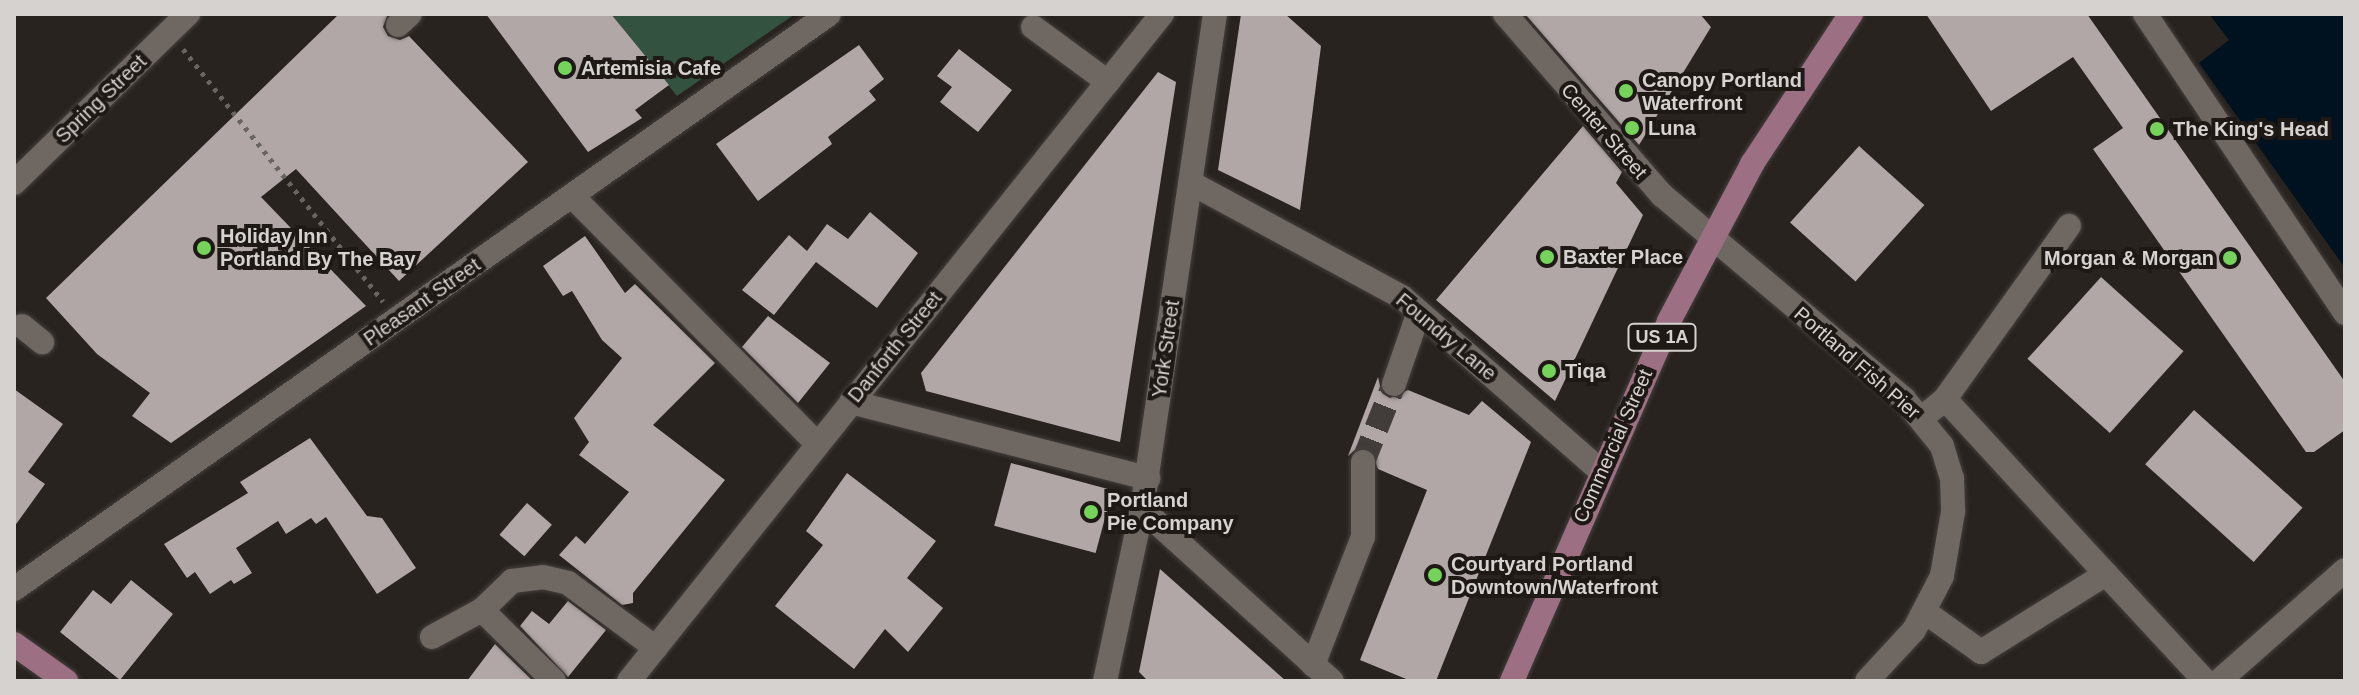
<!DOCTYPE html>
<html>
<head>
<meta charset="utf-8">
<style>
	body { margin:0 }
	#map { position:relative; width:2359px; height:695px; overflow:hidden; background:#28231f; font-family:Arial,sans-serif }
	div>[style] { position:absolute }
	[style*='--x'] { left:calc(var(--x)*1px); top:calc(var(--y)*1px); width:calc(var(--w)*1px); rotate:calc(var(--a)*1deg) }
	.green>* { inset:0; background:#345240 }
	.water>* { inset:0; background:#001220 }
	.building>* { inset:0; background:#b1a7a7; transform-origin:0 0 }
	.minor-tunnel>* { height:24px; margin-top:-12px; transform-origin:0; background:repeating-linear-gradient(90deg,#423d3a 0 24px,transparent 0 36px) }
	.path>* { height:5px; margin-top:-2.5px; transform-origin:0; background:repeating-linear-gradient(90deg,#686460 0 4px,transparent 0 10px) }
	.roads { filter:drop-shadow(0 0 2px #443f3d) drop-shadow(0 0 2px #443f3d) }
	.minor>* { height:24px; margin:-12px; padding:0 12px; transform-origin:12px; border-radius:12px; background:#6e6762 }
	.major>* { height:24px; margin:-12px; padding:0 12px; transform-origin:12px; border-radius:12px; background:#9c6f82 }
	.dots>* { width:22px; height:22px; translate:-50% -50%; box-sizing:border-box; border:4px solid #1f1915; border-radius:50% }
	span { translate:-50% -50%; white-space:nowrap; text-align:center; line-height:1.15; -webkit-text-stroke:8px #1f1915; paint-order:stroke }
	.shield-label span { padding:2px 6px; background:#1f1915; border:2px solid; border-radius:6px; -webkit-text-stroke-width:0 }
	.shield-label { font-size:18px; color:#d6d2d0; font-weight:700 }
	.poi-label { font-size:20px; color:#d6d2d0; font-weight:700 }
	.left { translate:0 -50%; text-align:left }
	.right { translate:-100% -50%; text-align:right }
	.street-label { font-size:20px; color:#d6d2d0 }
	.frame { position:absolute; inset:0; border:16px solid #d6d2d0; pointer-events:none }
</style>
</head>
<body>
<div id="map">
	<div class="green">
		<div style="clip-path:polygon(611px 14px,795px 14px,677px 96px)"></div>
	</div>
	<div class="water">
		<div style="clip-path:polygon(2209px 14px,2345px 14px,2345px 268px,2199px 63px,2229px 40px)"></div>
	</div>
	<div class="building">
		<div style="clip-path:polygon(339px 14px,388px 14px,383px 27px,388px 36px,400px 40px,409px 36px,528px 162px,399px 281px,296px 169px,261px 197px,366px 306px,171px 443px,132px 416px,150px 393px,97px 354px,46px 298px)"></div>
		<div style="clip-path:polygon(486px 14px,611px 14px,669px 85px,635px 110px,642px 118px,588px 152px)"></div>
		<div style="clip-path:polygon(1241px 14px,1285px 14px,1321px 46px,1300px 210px,1218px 170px)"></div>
		<div style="clip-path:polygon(1525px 14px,1700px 14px,1711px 27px,1639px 145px)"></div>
		<div style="clip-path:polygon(1926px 14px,2087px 14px,2345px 382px,2345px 430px,2314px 452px,2306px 452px,2093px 149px,2123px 128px,2073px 57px,1991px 111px)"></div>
		<div style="clip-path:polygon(859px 45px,884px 79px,869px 91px,876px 100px,828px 137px,832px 144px,758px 201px,716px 144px)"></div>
		<div style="clip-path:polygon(959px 49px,1012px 90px,978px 132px,940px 102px,952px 87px,937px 76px)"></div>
		<div style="clip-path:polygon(1158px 72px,1176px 82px,1120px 442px,926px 391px,921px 373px)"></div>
		<div style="clip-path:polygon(1583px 126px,1622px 172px,1616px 183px,1643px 215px,1555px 401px,1436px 300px)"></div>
		<div style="left:1859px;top:146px;width:88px;height:103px;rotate:42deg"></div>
		<div style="clip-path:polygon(870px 212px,918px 253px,877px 308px,816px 262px,774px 315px,742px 290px,789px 235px,807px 251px,827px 224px,848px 239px)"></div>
		<div style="clip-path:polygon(585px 236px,625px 293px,635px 284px,715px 363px,653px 425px,725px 480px,633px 593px,633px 603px,622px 605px,559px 555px,576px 536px,585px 544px,629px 492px,579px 455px,589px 442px,574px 418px,622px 358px,602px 340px,572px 291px,563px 296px,543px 266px)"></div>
		<div style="left:2101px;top:277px;width:111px;height:110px;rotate:42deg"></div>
		<div style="clip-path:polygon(768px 316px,830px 363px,798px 403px,742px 347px)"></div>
		<div style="clip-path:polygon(1378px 377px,1382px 393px,1390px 398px,1408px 390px,1469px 415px,1482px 401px,1531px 442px,1436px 681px,1411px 681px,1360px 660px,1427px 490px,1378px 469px,1370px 449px,1356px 449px,1348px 456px)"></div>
		<div style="clip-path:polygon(14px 389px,63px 424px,28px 472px,45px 484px,14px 527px)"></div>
		<div style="left:2194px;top:410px;width:146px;height:73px;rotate:42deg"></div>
		<div style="clip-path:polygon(310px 438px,367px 516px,382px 518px,416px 568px,377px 594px,326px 517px,316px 524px,311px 518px,286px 534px,278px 521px,236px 548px,252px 573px,234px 584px,231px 580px,210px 594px,195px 572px,187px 578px,164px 544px,248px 493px,240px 482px)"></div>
		<div style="left:1011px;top:463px;width:105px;height:65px;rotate:15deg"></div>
		<div style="clip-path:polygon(847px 473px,936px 541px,907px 578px,943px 608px,908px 652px,885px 629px,854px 669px,775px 606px,823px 545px,806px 531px)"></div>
		<div style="left:527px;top:503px;width:33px;height:42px;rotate:41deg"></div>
		<div style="clip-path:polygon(1160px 569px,1286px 681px,1148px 681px,1139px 672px)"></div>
		<div style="clip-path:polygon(131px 580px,173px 614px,120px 680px,60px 632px,93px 590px,111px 604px)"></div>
		<div style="clip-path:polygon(568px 601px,606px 630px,568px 677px,520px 626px,532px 611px,549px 624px)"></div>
		<div style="clip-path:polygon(495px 644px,497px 646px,533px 681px,467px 681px)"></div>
	</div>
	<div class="minor-tunnel">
		<div style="--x:1363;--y:462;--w:84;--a:-68.3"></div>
	</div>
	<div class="path">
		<div style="--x:183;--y:49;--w:322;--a:51.6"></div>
	</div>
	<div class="roads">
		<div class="minor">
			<div style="--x:1505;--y:14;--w:240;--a:49.1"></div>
			<div style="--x:1662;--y:195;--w:317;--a:40.1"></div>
			<div style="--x:1904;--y:399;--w:60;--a:51"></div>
			<div style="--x:1942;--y:446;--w:34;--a:73"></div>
			<div style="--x:1952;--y:478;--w:34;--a:88"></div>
			<div style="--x:1953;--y:512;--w:65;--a:99.8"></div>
			<div style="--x:1942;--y:576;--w:61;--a:117.4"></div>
			<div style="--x:1914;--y:630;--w:69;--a:132.7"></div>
			<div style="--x:2145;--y:14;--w:360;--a:56.2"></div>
			<div style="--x:398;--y:25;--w:16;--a:-43"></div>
			<div style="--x:1033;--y:27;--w:93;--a:36.3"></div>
			<div style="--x:14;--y:183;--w:243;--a:-44.2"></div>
			<div style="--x:1191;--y:183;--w:240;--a:28.4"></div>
			<div style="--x:1402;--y:297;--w:264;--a:41.2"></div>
			<div style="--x:572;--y:196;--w:349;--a:45.3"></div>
			<div style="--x:22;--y:326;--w:26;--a:39"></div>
			<div style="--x:1394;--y:384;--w:76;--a:-70.9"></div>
			<div style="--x:1945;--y:399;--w:238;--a:47.4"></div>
			<div style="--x:851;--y:402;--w:307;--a:14.4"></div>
			<div style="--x:1923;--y:417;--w:28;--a:-39"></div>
			<div style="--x:1945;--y:399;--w:213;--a:-54.4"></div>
			<div style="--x:1142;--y:509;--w:256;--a:42.2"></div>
			<div style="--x:14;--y:589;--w:997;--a:-35.2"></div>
			<div style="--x:482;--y:610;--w:42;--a:-44"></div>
			<div style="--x:512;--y:581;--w:31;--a:-7"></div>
			<div style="--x:543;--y:577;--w:26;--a:13"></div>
			<div style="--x:568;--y:583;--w:109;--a:36.5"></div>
			<div style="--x:1925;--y:612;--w:69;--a:35.5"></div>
			<div style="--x:1981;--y:652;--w:147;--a:-32"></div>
			<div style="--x:2106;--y:574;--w:146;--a:47.2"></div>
			<div style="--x:432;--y:637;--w:57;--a:-28.4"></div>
			<div style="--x:482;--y:610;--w:101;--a:44.6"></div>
			<div style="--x:1313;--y:665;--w:137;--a:-68.7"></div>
			<div style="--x:1363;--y:537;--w:75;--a:-90"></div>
			<div style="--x:629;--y:681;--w:854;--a:-51.37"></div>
			<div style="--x:1105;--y:681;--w:176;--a:-77.9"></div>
			<div style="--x:1142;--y:509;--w:500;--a:-81.61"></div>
			<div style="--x:2219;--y:681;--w:168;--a:-41.4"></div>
		</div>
		<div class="major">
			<div style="--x:14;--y:644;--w:64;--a:35.4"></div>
			<div style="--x:1512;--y:681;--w:393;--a:-66.4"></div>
			<div style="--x:1669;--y:321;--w:178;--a:-62.1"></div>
			<div style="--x:1752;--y:164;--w:180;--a:-56.6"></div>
		</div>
	</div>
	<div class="dots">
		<div style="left:565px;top:68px;background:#75d25b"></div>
		<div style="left:1626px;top:91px;background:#75d25b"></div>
		<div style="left:1632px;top:128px;background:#75d25b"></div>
		<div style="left:2157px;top:129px;background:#75d25b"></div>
		<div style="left:204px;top:248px;background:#75d25b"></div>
		<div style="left:1547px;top:257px;background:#75d25b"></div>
		<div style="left:2230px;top:258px;background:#75d25b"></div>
		<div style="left:1549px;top:371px;background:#75d25b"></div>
		<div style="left:1091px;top:512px;background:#75d25b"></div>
		<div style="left:1435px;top:575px;background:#75d25b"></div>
	</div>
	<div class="shield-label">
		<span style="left:1662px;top:337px">US 1A</span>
	</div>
	<div class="poi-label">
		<span class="left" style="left:581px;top:68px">Artemisia Cafe</span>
		<span class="left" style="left:1642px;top:92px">Canopy Portland<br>Waterfront</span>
		<span class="left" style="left:1648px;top:128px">Luna</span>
		<span class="left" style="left:2173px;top:129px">The King's Head</span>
		<span class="left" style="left:220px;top:248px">Holiday Inn<br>Portland By The Bay</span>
		<span class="left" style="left:1563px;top:257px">Baxter Place</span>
		<span class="right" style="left:2214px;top:258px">Morgan &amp; Morgan</span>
		<span class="left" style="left:1565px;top:371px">Tiqa</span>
		<span class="left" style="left:1107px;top:512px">Portland<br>Pie Company</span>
		<span class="left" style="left:1451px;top:576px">Courtyard Portland<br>Downtown/Waterfront</span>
	</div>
	<div class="street-label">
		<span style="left:101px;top:99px;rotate:-44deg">Spring Street</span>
		<span style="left:1604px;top:131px;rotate:49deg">Center Street</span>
		<span style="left:422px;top:302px;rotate:-35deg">Pleasant Street</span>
		<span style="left:1446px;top:337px;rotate:40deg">Foundry Lane</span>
		<span style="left:895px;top:347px;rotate:-51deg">Danforth Street</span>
		<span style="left:1166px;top:349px;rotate:-82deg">York Street</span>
		<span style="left:1857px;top:363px;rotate:41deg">Portland Fish Pier</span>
		<span style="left:1613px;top:446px;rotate:-66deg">Commercial Street</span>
	</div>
	<div class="frame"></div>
</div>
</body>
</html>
